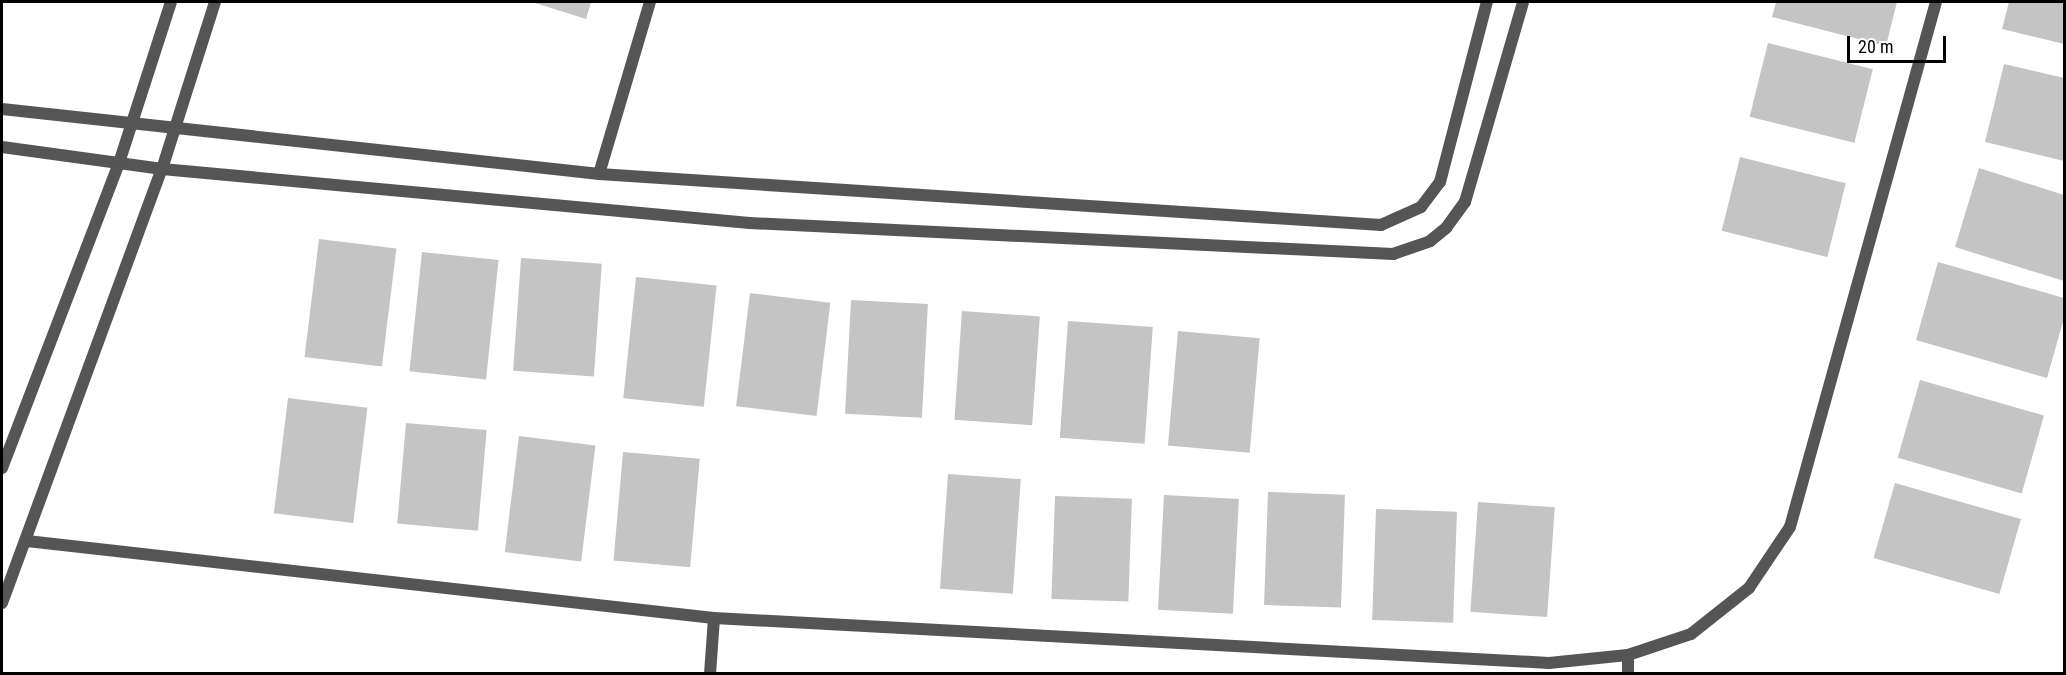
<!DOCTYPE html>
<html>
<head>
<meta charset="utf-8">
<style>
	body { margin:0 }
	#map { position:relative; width:2066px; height:675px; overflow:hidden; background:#fff; font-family:"Roboto Condensed",sans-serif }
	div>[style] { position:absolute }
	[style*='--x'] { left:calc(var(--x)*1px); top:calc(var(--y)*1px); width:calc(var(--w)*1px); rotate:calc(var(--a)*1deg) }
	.building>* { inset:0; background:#c4c4c4; transform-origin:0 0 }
	.street>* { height:12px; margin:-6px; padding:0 6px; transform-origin:6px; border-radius:6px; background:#555 }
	span { translate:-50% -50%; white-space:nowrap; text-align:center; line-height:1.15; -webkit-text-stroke:4.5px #fff; paint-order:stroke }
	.frame { position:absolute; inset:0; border:3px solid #000; pointer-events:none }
	.scale { position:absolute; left:1847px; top:36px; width:99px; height:27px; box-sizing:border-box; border:3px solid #000; border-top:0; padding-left:8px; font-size:18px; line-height:21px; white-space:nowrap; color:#000; -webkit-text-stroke:4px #fff; paint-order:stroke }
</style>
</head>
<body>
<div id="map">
	<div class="building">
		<div style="clip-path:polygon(532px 2px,591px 2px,586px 19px)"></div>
		<div style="clip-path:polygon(1776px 2px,1897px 2px,1886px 46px,1772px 17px)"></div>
		<div style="clip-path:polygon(2009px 2px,2064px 2px,2064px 44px,2002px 29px)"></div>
		<div style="left:1768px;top:43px;width:108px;height:76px;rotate:14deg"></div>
		<div style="clip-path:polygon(2004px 64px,2064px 78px,2064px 161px,1985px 142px)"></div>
		<div style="left:1740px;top:157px;width:109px;height:76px;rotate:14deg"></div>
		<div style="clip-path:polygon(1979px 168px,2064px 195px,2064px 281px,1955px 247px)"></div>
		<div style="left:319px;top:239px;width:78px;height:119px;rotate:7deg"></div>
		<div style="left:422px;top:252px;width:77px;height:120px;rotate:6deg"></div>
		<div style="left:521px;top:258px;width:81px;height:113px;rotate:4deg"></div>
		<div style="clip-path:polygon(1938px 262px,2064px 298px,2064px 318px,2047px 378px,1916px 340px)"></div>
		<div style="left:636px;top:277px;width:81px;height:122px;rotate:6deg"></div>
		<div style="left:750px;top:293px;width:81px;height:114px;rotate:7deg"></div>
		<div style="left:851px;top:300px;width:77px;height:114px;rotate:3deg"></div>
		<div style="left:962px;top:311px;width:78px;height:109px;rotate:4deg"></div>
		<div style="left:1068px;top:321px;width:85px;height:117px;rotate:4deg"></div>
		<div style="left:1178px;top:331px;width:82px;height:115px;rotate:5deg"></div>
		<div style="left:1920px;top:380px;width:129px;height:81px;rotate:16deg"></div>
		<div style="left:288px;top:398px;width:80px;height:116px;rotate:7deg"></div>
		<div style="left:406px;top:423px;width:81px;height:101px;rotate:5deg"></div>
		<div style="left:519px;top:436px;width:77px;height:117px;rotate:7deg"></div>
		<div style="left:623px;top:452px;width:77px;height:109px;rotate:5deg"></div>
		<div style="left:948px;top:474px;width:73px;height:115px;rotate:4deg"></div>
		<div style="left:1895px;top:483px;width:131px;height:78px;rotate:16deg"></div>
		<div style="left:1268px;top:492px;width:77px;height:113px;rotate:2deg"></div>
		<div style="left:1164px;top:495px;width:75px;height:115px;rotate:3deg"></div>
		<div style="left:1055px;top:496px;width:77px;height:103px;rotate:2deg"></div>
		<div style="left:1478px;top:502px;width:77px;height:110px;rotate:4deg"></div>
		<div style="left:1376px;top:509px;width:81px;height:111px;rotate:2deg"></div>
	</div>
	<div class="street">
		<div style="--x:2;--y:109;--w:601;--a:6.21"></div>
		<div style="--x:599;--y:174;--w:784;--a:3.73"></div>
		<div style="--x:1381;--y:225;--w:44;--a:-24.2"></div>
		<div style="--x:1421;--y:207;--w:31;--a:-53"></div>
		<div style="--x:1440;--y:182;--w:186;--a:-75.4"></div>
		<div style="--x:2;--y:147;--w:162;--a:7.8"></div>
		<div style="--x:162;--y:169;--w:590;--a:5.25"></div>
		<div style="--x:750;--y:223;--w:644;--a:2.76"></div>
		<div style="--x:1393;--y:254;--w:39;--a:-19"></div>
		<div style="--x:1430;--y:241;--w:21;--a:-39"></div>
		<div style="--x:1446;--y:228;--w:32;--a:-54"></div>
		<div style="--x:1465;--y:202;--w:208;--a:-73.8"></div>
		<div style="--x:599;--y:174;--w:179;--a:-73.5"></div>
		<div style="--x:2;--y:468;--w:327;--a:-69"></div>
		<div style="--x:119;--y:163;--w:169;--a:-72.1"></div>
		<div style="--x:27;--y:541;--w:691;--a:6.4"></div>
		<div style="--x:714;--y:618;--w:836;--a:3.08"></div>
		<div style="--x:1549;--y:663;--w:79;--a:-5.8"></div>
		<div style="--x:1628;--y:655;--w:66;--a:-18.4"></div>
		<div style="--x:1691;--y:634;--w:74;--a:-38.4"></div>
		<div style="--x:1749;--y:588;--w:73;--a:-56.1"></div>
		<div style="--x:1790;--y:527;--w:545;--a:-74.46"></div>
		<div style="--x:2;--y:603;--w:463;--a:-69.8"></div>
		<div style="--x:162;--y:169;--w:175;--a:-72.4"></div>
		<div style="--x:710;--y:674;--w:56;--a:-85.9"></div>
		<div style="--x:1628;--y:674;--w:19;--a:-90"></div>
	</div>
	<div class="frame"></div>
	<div class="scale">20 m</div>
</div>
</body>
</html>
